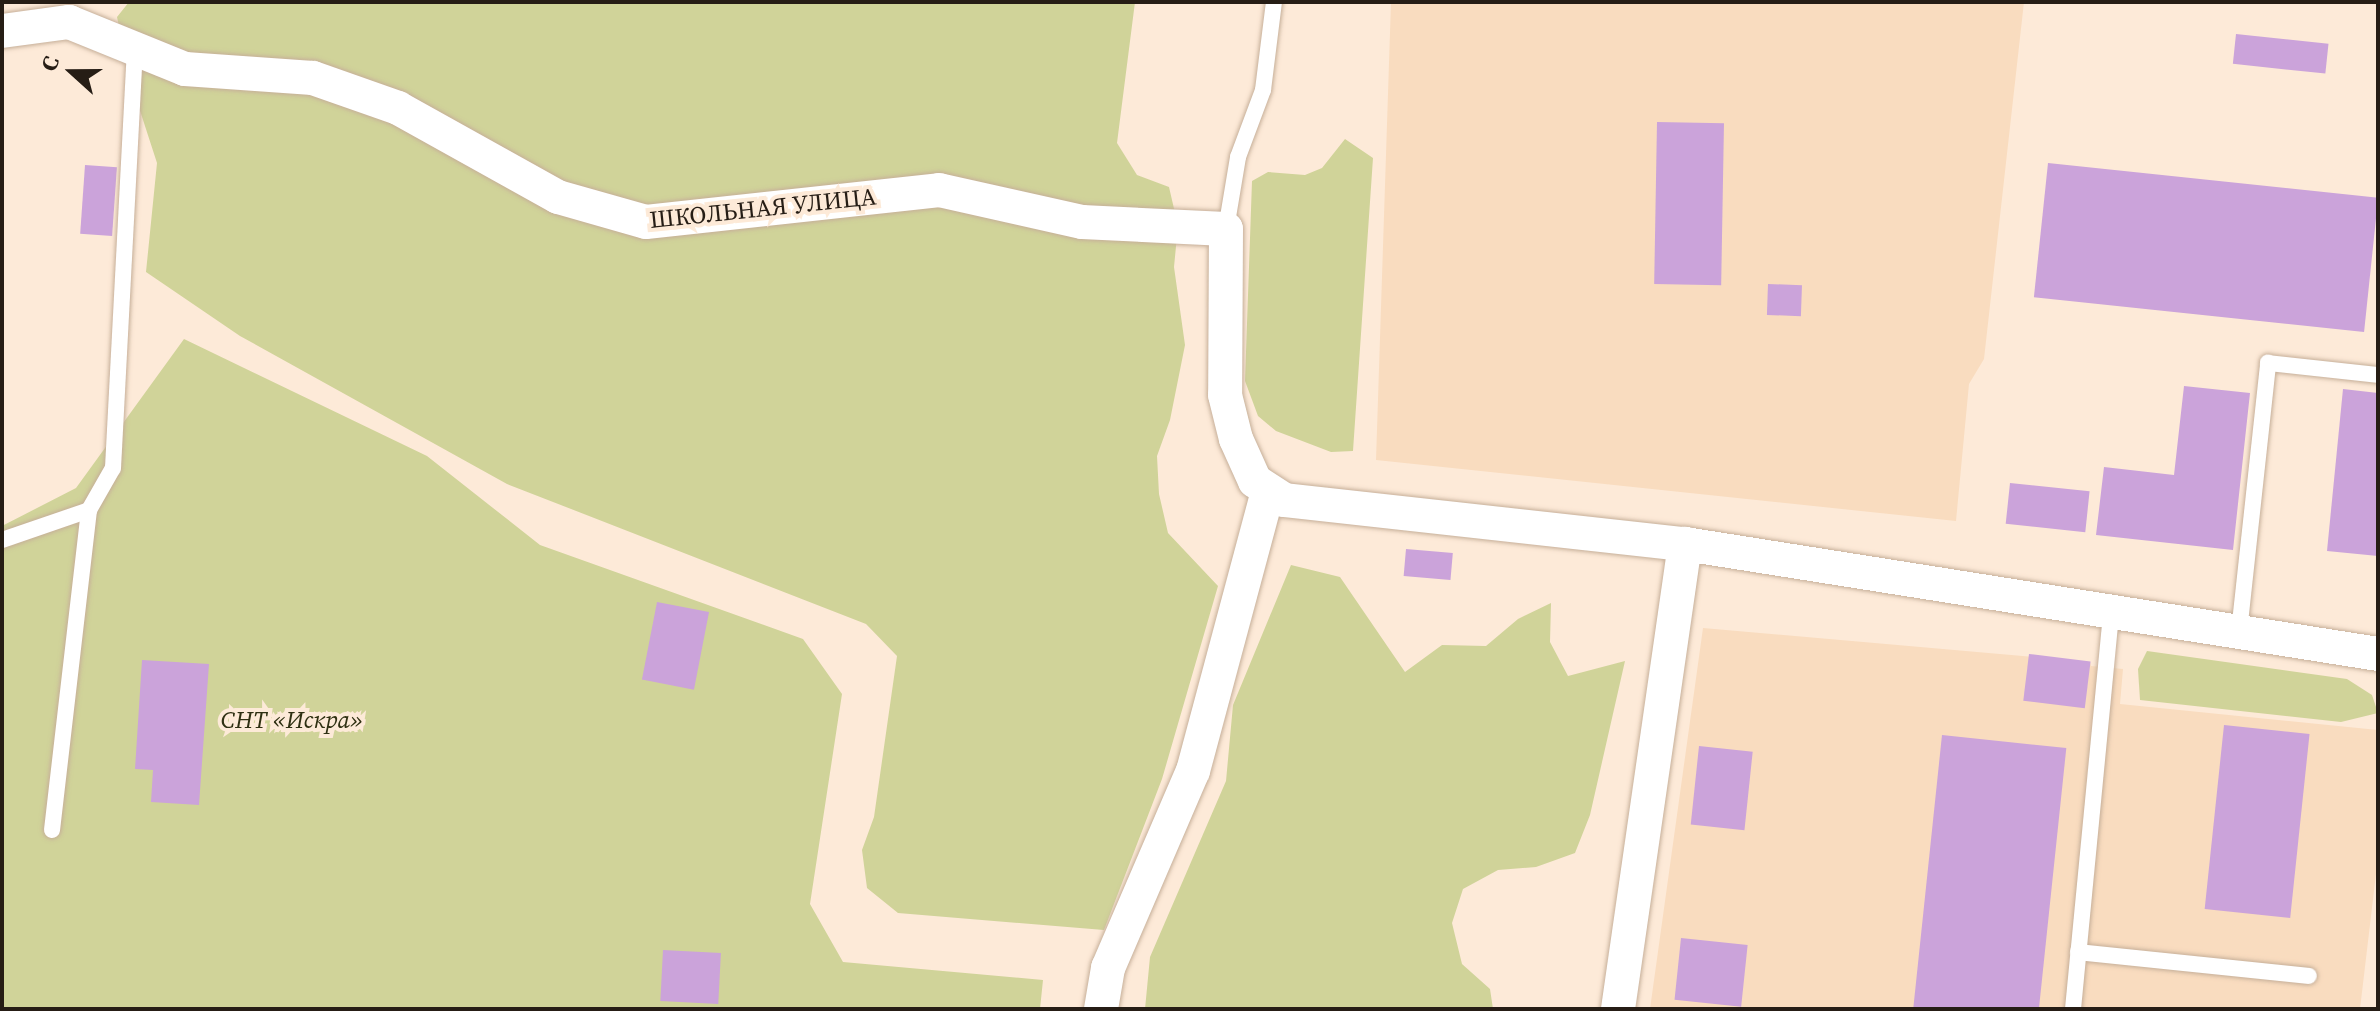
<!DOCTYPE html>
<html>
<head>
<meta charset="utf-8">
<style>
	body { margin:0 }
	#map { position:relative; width:2380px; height:1011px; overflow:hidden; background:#fdead8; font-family:"Source Serif 4",serif }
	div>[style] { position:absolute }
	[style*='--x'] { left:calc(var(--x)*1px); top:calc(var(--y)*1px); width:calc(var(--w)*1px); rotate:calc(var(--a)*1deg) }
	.built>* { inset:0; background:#f9dcbf }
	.green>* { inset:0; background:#d0d399 }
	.building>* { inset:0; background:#cba3da; transform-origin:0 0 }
	.roads { filter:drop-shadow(0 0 2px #c6af99) drop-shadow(0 0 2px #c6af99) }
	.service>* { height:16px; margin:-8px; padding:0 8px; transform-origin:8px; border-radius:8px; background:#fff }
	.minor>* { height:34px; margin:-17px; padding:0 17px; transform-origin:17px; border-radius:17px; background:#fff }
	span { translate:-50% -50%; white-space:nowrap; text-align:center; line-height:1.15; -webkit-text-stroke:8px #fdead8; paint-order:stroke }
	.street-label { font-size:24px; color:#261d15 }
	.park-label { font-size:24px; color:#2f3012; font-style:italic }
	.frame { position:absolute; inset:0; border:4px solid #261d15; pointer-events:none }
	.north { position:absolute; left:32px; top:32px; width:80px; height:80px; -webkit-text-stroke:6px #fdead8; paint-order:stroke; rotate:291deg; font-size:22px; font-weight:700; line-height:32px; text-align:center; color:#261d15 }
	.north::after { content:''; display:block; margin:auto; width:28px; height:36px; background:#261d15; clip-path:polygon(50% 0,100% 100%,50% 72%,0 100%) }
</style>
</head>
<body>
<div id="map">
	<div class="built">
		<div style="clip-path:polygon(1391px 2px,2024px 2px,1984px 359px,1969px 384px,1956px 521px,1376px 460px)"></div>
		<div style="clip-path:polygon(1703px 628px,2090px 662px,2091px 666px,2123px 669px,2120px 704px,2378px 730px,2378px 857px,2360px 1009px,1650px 1009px)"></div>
	</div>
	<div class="green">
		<div style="clip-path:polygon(129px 2px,1135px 2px,1117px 143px,1137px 175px,1169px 187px,1178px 226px,1174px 267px,1185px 345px,1170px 420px,1157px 456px,1159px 494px,1168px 533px,1218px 586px,1162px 779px,1104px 930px,898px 913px,867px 888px,862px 850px,874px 817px,897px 656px,866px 624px,507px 484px,240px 336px,146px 272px,157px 163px,132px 86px,117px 17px)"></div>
		<div style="clip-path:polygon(1345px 139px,1373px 158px,1353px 451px,1331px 452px,1276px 431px,1258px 416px,1245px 381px,1252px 181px,1268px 172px,1305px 175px,1322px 168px)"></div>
		<div style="clip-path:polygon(184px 339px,427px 456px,540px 545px,803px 639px,842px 694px,810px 904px,843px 962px,1043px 980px,1040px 1009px,2px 1009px,2px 526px,76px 488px)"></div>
		<div style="clip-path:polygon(1291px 565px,1340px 577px,1405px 672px,1442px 645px,1486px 646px,1518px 619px,1551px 603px,1550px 642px,1568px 676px,1625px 661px,1590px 815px,1575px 853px,1536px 867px,1498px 870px,1463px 889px,1452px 923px,1462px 964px,1490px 989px,1493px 1009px,1145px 1009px,1150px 957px,1226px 781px,1233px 705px)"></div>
		<div style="clip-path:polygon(2147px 651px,2347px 679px,2372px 695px,2378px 713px,2341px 722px,2140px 700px,2138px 669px)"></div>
	</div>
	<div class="building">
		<div style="left:2236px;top:34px;width:93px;height:30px;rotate:6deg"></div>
		<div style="left:1657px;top:122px;width:67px;height:162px;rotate:1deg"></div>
		<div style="left:2048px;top:163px;width:332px;height:135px;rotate:6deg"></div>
		<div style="left:85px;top:165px;width:32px;height:69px;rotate:4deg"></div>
		<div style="left:1768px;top:284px;width:34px;height:31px;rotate:2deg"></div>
		<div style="clip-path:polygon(2184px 386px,2250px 393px,2233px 550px,2096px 535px,2104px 467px,2174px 475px)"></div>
		<div style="clip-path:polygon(2343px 389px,2378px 393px,2378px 556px,2327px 551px)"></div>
		<div style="left:2010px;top:483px;width:80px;height:41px;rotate:6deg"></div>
		<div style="left:1406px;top:549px;width:47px;height:27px;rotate:5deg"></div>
		<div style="left:657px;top:602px;width:53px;height:79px;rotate:11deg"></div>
		<div style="left:2029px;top:654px;width:62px;height:47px;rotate:7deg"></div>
		<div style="clip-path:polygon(142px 660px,209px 664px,199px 805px,151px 802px,153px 770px,135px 769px)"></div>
		<div style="left:2224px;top:725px;width:86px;height:185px;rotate:6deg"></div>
		<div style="left:1942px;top:735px;width:125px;height:275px;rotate:6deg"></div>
		<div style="left:1699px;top:746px;width:54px;height:79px;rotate:6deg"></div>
		<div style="left:1681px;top:938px;width:67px;height:62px;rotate:6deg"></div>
		<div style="left:663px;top:950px;width:58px;height:51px;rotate:3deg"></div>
	</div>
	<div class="roads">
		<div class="service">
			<div style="--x:1226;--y:229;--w:73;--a:-80.5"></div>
			<div style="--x:1238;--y:157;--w:72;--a:-69.5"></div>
			<div style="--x:1263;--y:90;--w:89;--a:-82.9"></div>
			<div style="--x:2;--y:540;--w:92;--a:-19"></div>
			<div style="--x:2239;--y:632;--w:271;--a:-83.8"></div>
			<div style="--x:2268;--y:363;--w:111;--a:6.2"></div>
			<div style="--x:52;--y:830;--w:322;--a:-83.4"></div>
			<div style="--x:89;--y:510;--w:48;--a:-60.3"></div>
			<div style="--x:113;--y:468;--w:420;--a:-87"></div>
			<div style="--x:2078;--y:952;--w:232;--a:5.9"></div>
			<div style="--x:2073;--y:1009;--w:397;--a:-84.5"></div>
		</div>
		<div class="minor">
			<div style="--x:2;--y:31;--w:68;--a:-7.7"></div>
			<div style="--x:69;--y:22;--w:125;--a:22.1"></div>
			<div style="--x:185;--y:69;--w:128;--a:4"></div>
			<div style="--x:313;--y:78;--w:90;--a:19.4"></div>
			<div style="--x:398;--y:108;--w:183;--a:29.1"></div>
			<div style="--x:558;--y:197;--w:91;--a:15.9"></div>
			<div style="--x:646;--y:222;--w:295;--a:-6.2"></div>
			<div style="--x:939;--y:190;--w:147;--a:12.6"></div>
			<div style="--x:1082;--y:222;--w:144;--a:2.8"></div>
			<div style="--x:1226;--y:229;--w:166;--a:90.3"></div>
			<div style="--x:1225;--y:395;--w:45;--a:76"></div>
			<div style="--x:1236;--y:439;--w:46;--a:65.7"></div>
			<div style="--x:1255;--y:481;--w:35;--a:33"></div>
			<div style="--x:1284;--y:500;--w:403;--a:6.3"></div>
			<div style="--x:1685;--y:544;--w:702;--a:9.02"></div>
			<div style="--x:1101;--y:1009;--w:42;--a:-80.3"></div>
			<div style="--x:1108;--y:968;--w:215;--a:-66.7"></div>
			<div style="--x:1193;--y:771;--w:289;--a:-75"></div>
			<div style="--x:1618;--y:1009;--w:470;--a:-81.8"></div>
		</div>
	</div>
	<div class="street-label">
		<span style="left:763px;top:208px;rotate:-6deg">ШКОЛЬНАЯ УЛИЦА</span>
	</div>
	<div class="park-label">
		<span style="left:292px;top:720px">СНТ «Искра»</span>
	</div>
	<div class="frame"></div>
	<div class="north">С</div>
</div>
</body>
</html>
